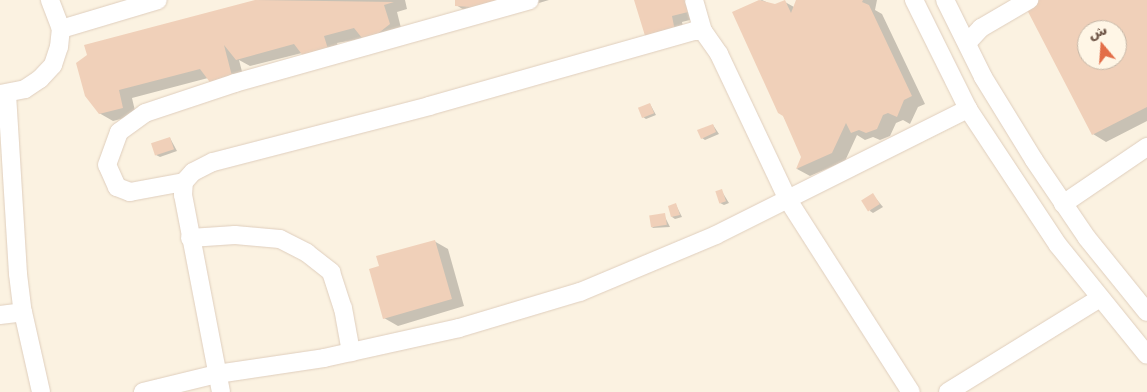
<!DOCTYPE html>
<html>
<head>
<meta charset="utf-8">
<style>
	body { margin:0 }
	#map { position:relative; width:1147px; height:392px; overflow:hidden; background:#fbf2e1; font-family:"DejaVu Sans",Vazirmatn,sans-serif }
	div>[style] { position:absolute }
	[style*='--x'] { left:calc(var(--x)*1px); top:calc(var(--y)*1px); width:calc(var(--w)*1px); rotate:calc(var(--a)*1deg) }
	.shadow>* { inset:0; background:#0003 }
	.building>* { inset:0; background:#f0d0b9; transform-origin:0 0 }
	.roads { filter:drop-shadow(0 0 1px #dfcebd) drop-shadow(0 0 1px #dfcebd) }
	.street>* { height:18px; margin:-9px; padding:0 9px; transform-origin:9px; border-radius:9px; background:#fff }
	span { translate:-50% -50%; white-space:nowrap; text-align:center; line-height:1.15; -webkit-text-stroke:4px #fff6e6; paint-order:stroke }
	.north { position:absolute; left:1077px; top:20px; width:50px; height:50px; box-sizing:border-box; background:#fff6e6; border:1px solid #c6b7a7; border-radius:50%; rotate:342deg; font-size:14px; font-weight:700; line-height:20px; text-align:center; color:#715849 }
	.north::after { content:''; display:block; margin:auto; width:18px; height:22px; background:#e36e48; clip-path:polygon(50% 0,100% 100%,50% 72%,0 100%) }
</style>
</head>
<body>
<div id="map">
	<div class="shadow">
		<div style="clip-path:polygon(260px 0,405px 0,407px 9px,397px 12px,402px 32px,337px 43px,341px 57px,302px 53px,250px 66px,239px 60px,246px 87px,208px 78px,132px 98px,136px 115px,113px 121px,99px 113px,86px 46px)"></div>
		<div style="clip-path:polygon(457px 0,549px 0,499px 15px,469px 13px,456px 5px)"></div>
		<div style="clip-path:polygon(635px 0,693px 0,698px 18px,682px 22px,685px 37px)"></div>
		<div style="clip-path:polygon(762px 0,775px 6px,785px 2px,794px 7px,798px 0,877px 0,875px 10px,882px 14px,925px 104px,918px 107px,910px 124px,903px 120px,896px 123px,890px 136px,880px 140px,873px 137px,865px 140px,857px 135px,845px 161px,810px 176px,797px 169px,803px 157px,734px 12px)"></div>
		<div style="clip-path:polygon(evenodd,1034px 0,1147px 0,1147px 121px,1106px 142px,1093px 134px,1034px 0,1087px 30px,1117px 30px,1117px 60px,1087px 60px,1087px 30px)"></div>
		<div style="clip-path:polygon(650px 104px,656px 115px,646px 119px,643px 117px)"></div>
		<div style="clip-path:polygon(713px 125px,719px 134px,705px 140px,702px 138px)"></div>
		<div style="clip-path:polygon(170px 138px,177px 151px,160px 157px,156px 155px)"></div>
		<div style="clip-path:polygon(721px 190px,729px 203px,724px 205px,720px 203px)"></div>
		<div style="clip-path:polygon(873px 195px,883px 207px,873px 213px,870px 211px)"></div>
		<div style="clip-path:polygon(676px 205px,682px 217px,675px 219px,672px 217px)"></div>
		<div style="clip-path:polygon(664px 215px,670px 227px,652px 228px)"></div>
		<div style="clip-path:polygon(434px 241px,448px 249px,464px 306px,398px 326px,384px 318px)"></div>
	</div>
	<div class="building">
		<div style="clip-path:polygon(255px 0,394px 2px,384px 5px,390px 24px,366px 43px,354px 28px,324px 36px,328px 49px,307px 61px,294px 44px,236px 60px,224px 45px,233px 80px,212px 85px,200px 69px,119px 90px,123px 108px,99px 114px,85px 96px,76px 63px,87px 55px,84px 45px)"></div>
		<div style="clip-path:polygon(455px 0,511px 0,485px 8px,455px 6px)"></div>
		<div style="clip-path:polygon(634px 0,685px 0,688px 12px,672px 16px,675px 31px,646px 39px)"></div>
		<div style="clip-path:polygon(759px 0,775px 4px,785px 0,791px 13px,796px 0,863px 0,862px 2px,869px 5px,912px 96px,904px 100px,897px 117px,888px 113px,883px 115px,877px 129px,866px 133px,859px 130px,851px 133px,846px 123px,832px 153px,796px 169px,801px 157px,783px 116px,778px 113px,732px 12px)"></div>
		<div style="clip-path:polygon(evenodd,1031px 0,1147px 0,1147px 107px,1092px 135px,1024px 4px,1031px 0,1087px 30px,1117px 30px,1117px 60px,1087px 60px,1087px 30px)"></div>
		<div style="left:650px;top:103px;width:11px;height:13px;rotate:68deg"></div>
		<div style="clip-path:polygon(713px 124px,716px 132px,701px 139px,697px 130px)"></div>
		<div style="left:170px;top:137px;width:13px;height:20px;rotate:72deg"></div>
		<div style="left:722px;top:189px;width:13px;height:7px;rotate:72deg"></div>
		<div style="left:873px;top:193px;width:13px;height:14px;rotate:58deg"></div>
		<div style="clip-path:polygon(676px 203px,680px 215px,671px 217px,668px 206px)"></div>
		<div style="left:665px;top:213px;width:12px;height:16px;rotate:81deg"></div>
		<div style="clip-path:polygon(435px 240px,452px 299px,383px 319px,369px 269px,379px 266px,376px 256px)"></div>
	</div>
	<div class="roads">
		<div class="street">
			<div style="--x:694;--y:0;--w:32;--a:74"></div>
			<div style="--x:914;--y:0;--w:122;--a:63.6"></div>
			<div style="--x:968;--y:109;--w:163;--a:56.5"></div>
			<div style="--x:1058;--y:245;--w:141;--a:51"></div>
			<div style="--x:945;--y:0;--w:86;--a:63.7"></div>
			<div style="--x:983;--y:77;--w:97;--a:58.4"></div>
			<div style="--x:1034;--y:160;--w:94;--a:55.8"></div>
			<div style="--x:1087;--y:238;--w:95;--a:51"></div>
			<div style="--x:61;--y:29;--w:101;--a:-16.6"></div>
			<div style="--x:967;--y:43;--w:21;--a:-47"></div>
			<div style="--x:981;--y:28;--w:56;--a:-30.3"></div>
			<div style="--x:0;--y:94;--w:25;--a:-11"></div>
			<div style="--x:25;--y:89;--w:18;--a:-34"></div>
			<div style="--x:40;--y:79;--w:19;--a:-47"></div>
			<div style="--x:53;--y:65;--w:19;--a:-72"></div>
			<div style="--x:59;--y:47;--w:18;--a:-84"></div>
			<div style="--x:61;--y:29;--w:31;--a:-111"></div>
			<div style="--x:7;--y:94;--w:180;--a:86.5"></div>
			<div style="--x:18;--y:274;--w:38;--a:83"></div>
			<div style="--x:23;--y:312;--w:82;--a:77.3"></div>
			<div style="--x:184;--y:182;--w:55;--a:169.5"></div>
			<div style="--x:130;--y:192;--w:14;--a:-159"></div>
			<div style="--x:117;--y:187;--w:24;--a:-114"></div>
			<div style="--x:107;--y:165;--w:35;--a:-70"></div>
			<div style="--x:119;--y:132;--w:32;--a:-36"></div>
			<div style="--x:145;--y:113;--w:95;--a:-18.4"></div>
			<div style="--x:235;--y:83;--w:306;--a:-15.7"></div>
			<div style="--x:1063;--y:204;--w:102;--a:-34.2"></div>
			<div style="--x:190;--y:238;--w:45;--a:-3.8"></div>
			<div style="--x:235;--y:235;--w:45;--a:5.1"></div>
			<div style="--x:280;--y:239;--w:30;--a:27"></div>
			<div style="--x:307;--y:253;--w:31;--a:38"></div>
			<div style="--x:331;--y:272;--w:38;--a:72"></div>
			<div style="--x:343;--y:308;--w:45;--a:79.7"></div>
			<div style="--x:0;--y:315;--w:23;--a:-7"></div>
			<div style="--x:143;--y:392;--w:76;--a:-13.7"></div>
			<div style="--x:217;--y:374;--w:108;--a:-8.5"></div>
			<div style="--x:324;--y:358;--w:138;--a:-12.5"></div>
			<div style="--x:459;--y:328;--w:126;--a:-16.6"></div>
			<div style="--x:580;--y:292;--w:147;--a:-22.7"></div>
			<div style="--x:716;--y:235;--w:282;--a:-26.6"></div>
			<div style="--x:221;--y:392;--w:201;--a:-100.9"></div>
			<div style="--x:183;--y:195;--w:13;--a:-86"></div>
			<div style="--x:184;--y:182;--w:13;--a:-48"></div>
			<div style="--x:193;--y:172;--w:22;--a:-27"></div>
			<div style="--x:213;--y:162;--w:223;--a:-14.5"></div>
			<div style="--x:429;--y:106;--w:275;--a:-15.8"></div>
			<div style="--x:694;--y:31;--w:9;--a:0"></div>
			<div style="--x:703;--y:31;--w:28;--a:55"></div>
			<div style="--x:719;--y:54;--w:161;--a:64.7"></div>
			<div style="--x:788;--y:200;--w:228;--a:57.4"></div>
			<div style="--x:948;--y:392;--w:179;--a:-31.7"></div>
		</div>
	</div>
	<div class="north">ش</div>
</div>
</body>
</html>
